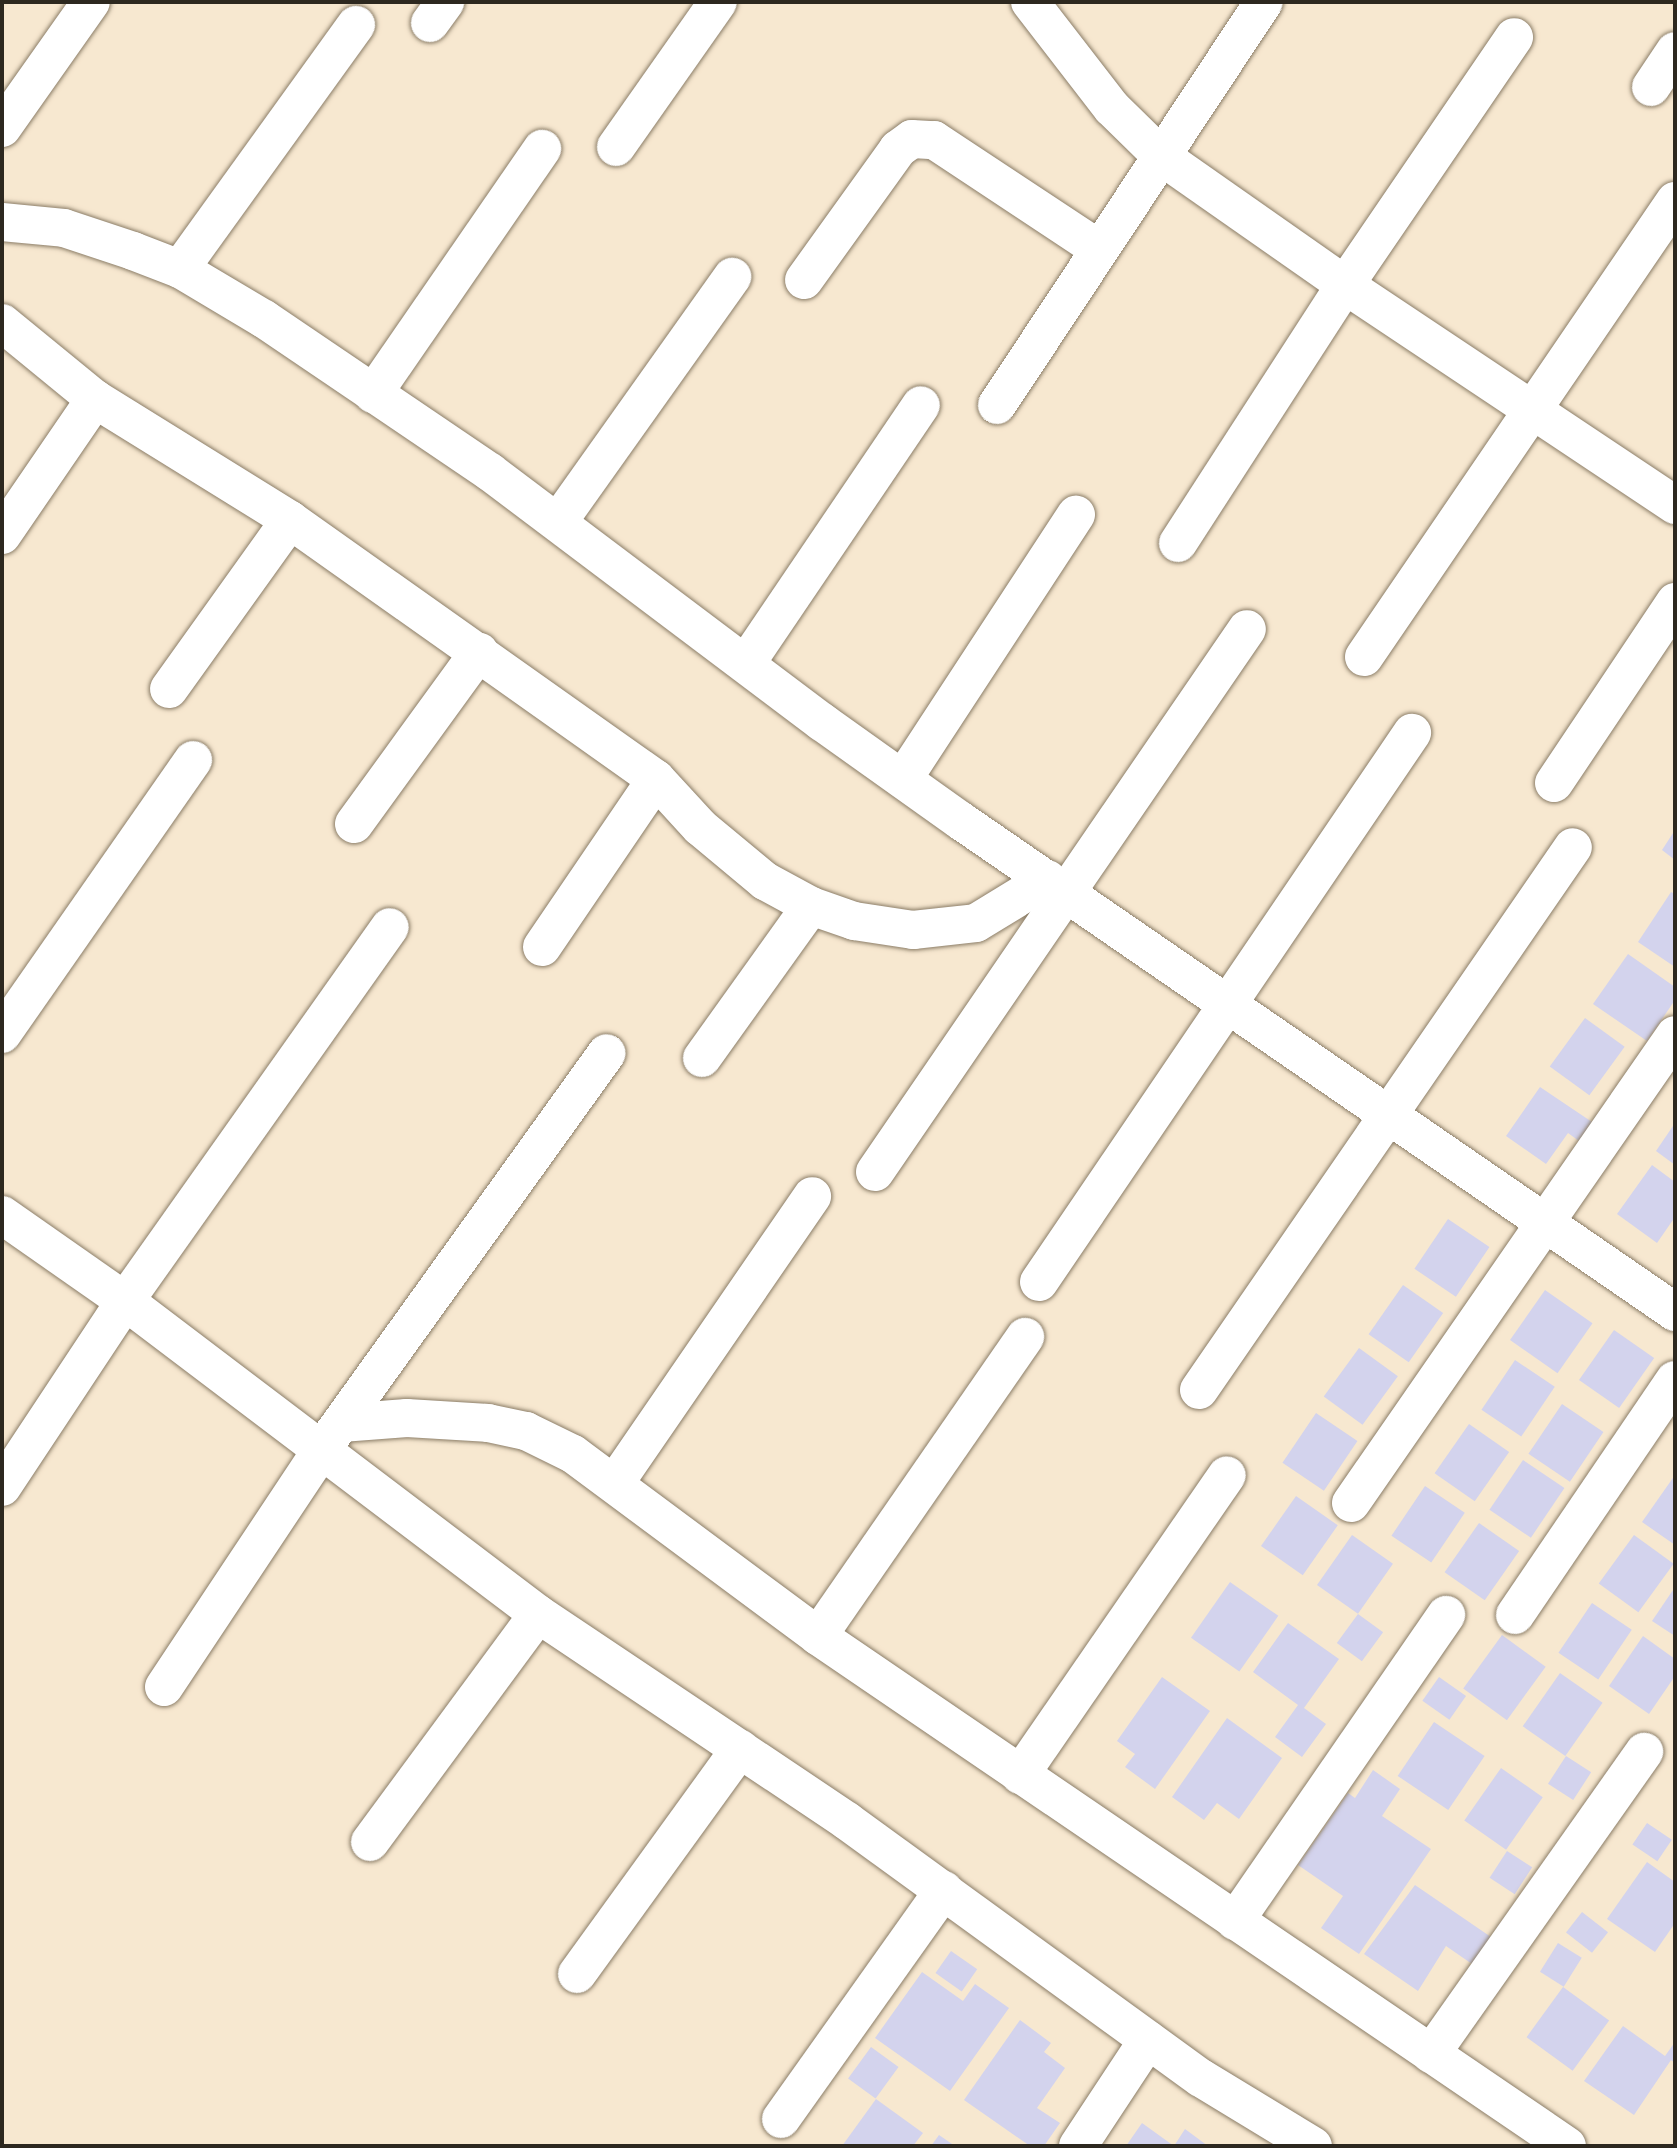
<!DOCTYPE html>
<html>
<head>
<meta charset="utf-8">
<style>
	body { margin:0 }
	#map { position:relative; width:1677px; height:2148px; overflow:hidden; background:#f7e8d0; font-family:"Sofia Sans Condensed",sans-serif }
	div>[style] { position:absolute }
	[style*='--x'] { left:calc(var(--x)*1px); top:calc(var(--y)*1px); width:calc(var(--w)*1px); rotate:calc(var(--a)*1deg) }
	.building>* { inset:0; background:#d3d3ed; transform-origin:0 0 }
	.roads { filter:drop-shadow(0 0 2px #8b7d67) drop-shadow(0 0 2px #8b7d67) }
	.street>* { height:38px; margin:-19px; padding:0 19px; transform-origin:19px; border-radius:19px; background:#fff }
	span { translate:-50% -50%; white-space:nowrap; text-align:center; line-height:1.15; -webkit-text-stroke:7px #f7e8d0; paint-order:stroke }
	.frame { position:absolute; inset:0; border:4px solid #2d281f; pointer-events:none }
</style>
</head>
<body>
<div id="map">
	<div class="building">
		<div style="clip-path:polygon(1675px 830px,1675px 860px,1662px 850px)"></div>
		<div style="clip-path:polygon(1671px 892px,1675px 894px,1675px 967px,1638px 942px)"></div>
		<div style="clip-path:polygon(1628px 954px,1675px 987px,1675px 1000px,1647px 1041px,1593px 1004px)"></div>
		<div style="left:1585px;top:1018px;width:49px;height:60px;rotate:36deg"></div>
		<div style="clip-path:polygon(1540px 1087px,1592px 1122px,1579px 1141px,1568px 1133px,1546px 1164px,1506px 1136px)"></div>
		<div style="clip-path:polygon(1675px 1123px,1675px 1165px,1656px 1151px)"></div>
		<div style="clip-path:polygon(1652px 1165px,1675px 1182px,1675px 1217px,1657px 1243px,1617px 1214px)"></div>
		<div style="left:1448px;top:1219px;width:50px;height:60px;rotate:34deg"></div>
		<div style="left:1403px;top:1285px;width:49px;height:60px;rotate:35deg"></div>
		<div style="left:1545px;top:1290px;width:58px;height:61px;rotate:35deg"></div>
		<div style="left:1614px;top:1330px;width:49px;height:61px;rotate:35deg"></div>
		<div style="left:1359px;top:1348px;width:48px;height:60px;rotate:36deg"></div>
		<div style="left:1515px;top:1360px;width:48px;height:60px;rotate:34deg"></div>
		<div style="left:1562px;top:1404px;width:50px;height:60px;rotate:34deg"></div>
		<div style="left:1316px;top:1413px;width:50px;height:60px;rotate:34deg"></div>
		<div style="left:1469px;top:1424px;width:49px;height:60px;rotate:35deg"></div>
		<div style="left:1523px;top:1460px;width:50px;height:60px;rotate:34deg"></div>
		<div style="clip-path:polygon(1675px 1475px,1675px 1545px,1642px 1522px)"></div>
		<div style="left:1425px;top:1486px;width:48px;height:60px;rotate:34deg"></div>
		<div style="left:1296px;top:1496px;width:51px;height:61px;rotate:35deg"></div>
		<div style="left:1479px;top:1523px;width:49px;height:60px;rotate:35deg"></div>
		<div style="left:1352px;top:1535px;width:50px;height:61px;rotate:35deg"></div>
		<div style="left:1634px;top:1535px;width:49px;height:60px;rotate:36deg"></div>
		<div style="left:1230px;top:1582px;width:59px;height:68px;rotate:35deg"></div>
		<div style="clip-path:polygon(1675px 1587px,1675px 1636px,1652px 1621px)"></div>
		<div style="left:1592px;top:1603px;width:48px;height:60px;rotate:34deg"></div>
		<div style="left:1358px;top:1614px;width:31px;height:36px;rotate:36deg"></div>
		<div style="clip-path:polygon(1288px 1623px,1339px 1659px,1304px 1708px,1326px 1724px,1302px 1757px,1275px 1737px,1298px 1705px,1253px 1672px)"></div>
		<div style="left:1502px;top:1635px;width:54px;height:66px;rotate:36deg"></div>
		<div style="clip-path:polygon(1643px 1636px,1675px 1659px,1675px 1676px,1649px 1714px,1609px 1686px)"></div>
		<div style="left:1560px;top:1673px;width:52px;height:65px;rotate:35deg"></div>
		<div style="clip-path:polygon(1162px 1677px,1210px 1711px,1155px 1789px,1125px 1767px,1135px 1754px,1117px 1741px)"></div>
		<div style="left:1439px;top:1677px;width:33px;height:29px;rotate:35deg"></div>
		<div style="clip-path:polygon(1227px 1718px,1282px 1758px,1239px 1819px,1217px 1803px,1204px 1820px,1172px 1797px)"></div>
		<div style="left:1434px;top:1722px;width:61px;height:65px;rotate:34deg"></div>
		<div style="left:1566px;top:1756px;width:30px;height:33px;rotate:33deg"></div>
		<div style="left:1501px;top:1768px;width:51px;height:64px;rotate:35deg"></div>
		<div style="clip-path:polygon(1373px 1770px,1400px 1789px,1382px 1816px,1431px 1849px,1359px 1954px,1321px 1928px,1343px 1896px,1298px 1865px,1348px 1793px,1355px 1798px)"></div>
		<div style="left:1647px;top:1823px;width:30px;height:26px;rotate:34deg"></div>
		<div style="left:1507px;top:1851px;width:30px;height:32px;rotate:33deg"></div>
		<div style="clip-path:polygon(1647px 1862px,1675px 1882px,1675px 1923px,1655px 1952px,1607px 1919px)"></div>
		<div style="clip-path:polygon(1415px 1885px,1491px 1937px,1472px 1964px,1446px 1946px,1418px 1991px,1364px 1954px)"></div>
		<div style="left:1582px;top:1912px;width:33px;height:26px;rotate:38deg"></div>
		<div style="left:1558px;top:1943px;width:28px;height:34px;rotate:32deg"></div>
		<div style="left:951px;top:1951px;width:32px;height:27px;rotate:35deg"></div>
		<div style="clip-path:polygon(922px 1972px,963px 2001px,975px 1984px,1009px 2008px,950px 2091px,875px 2038px)"></div>
		<div style="left:1563px;top:1987px;width:57px;height:62px;rotate:36deg"></div>
		<div style="clip-path:polygon(1020px 2020px,1051px 2043px,1044px 2052px,1065px 2068px,1037px 2108px,1060px 2123px,1044px 2146px,1030px 2146px,964px 2100px)"></div>
		<div style="clip-path:polygon(1623px 2026px,1665px 2056px,1675px 2042px,1675px 2063px,1671px 2060px,1634px 2115px,1584px 2081px)"></div>
		<div style="left:871px;top:2047px;width:34px;height:39px;rotate:36deg"></div>
		<div style="clip-path:polygon(876px 2099px,923px 2133px,913px 2146px,842px 2146px)"></div>
		<div style="clip-path:polygon(1142px 2123px,1174px 2146px,1185px 2129px,1208px 2146px,1126px 2146px)"></div>
		<div style="clip-path:polygon(939px 2135px,955px 2146px,931px 2146px)"></div>
	</div>
	<div class="roads">
		<div class="street">
			<div style="--x:1030;--y:2;--w:134;--a:52.3"></div>
			<div style="--x:1112;--y:108;--w:69;--a:44.4"></div>
			<div style="--x:1161;--y:156;--w:225;--a:35"></div>
			<div style="--x:1345;--y:285;--w:397;--a:33.7"></div>
			<div style="--x:430;--y:23;--w:26;--a:-54"></div>
			<div style="--x:1651;--y:87;--w:43;--a:-56.3"></div>
			<div style="--x:2;--y:128;--w:154;--a:-54.8"></div>
			<div style="--x:616;--y:147;--w:177;--a:-54.9"></div>
			<div style="--x:2;--y:222;--w:62;--a:5.5"></div>
			<div style="--x:64;--y:228;--w:73;--a:18.4"></div>
			<div style="--x:133;--y:251;--w:50;--a:21"></div>
			<div style="--x:180;--y:269;--w:98;--a:30.8"></div>
			<div style="--x:264;--y:319;--w:273;--a:34.1"></div>
			<div style="--x:490;--y:472;--w:416;--a:37"></div>
			<div style="--x:822;--y:722;--w:171;--a:35.5"></div>
			<div style="--x:961;--y:821;--w:867;--a:34.52"></div>
			<div style="--x:180;--y:269;--w:301;--a:-54.2"></div>
			<div style="--x:804;--y:280;--w:161;--a:-54.3"></div>
			<div style="--x:898;--y:149;--w:17;--a:-36"></div>
			<div style="--x:912;--y:139;--w:22;--a:3"></div>
			<div style="--x:934;--y:140;--w:196;--a:33.5"></div>
			<div style="--x:2;--y:323;--w:120;--a:39.3"></div>
			<div style="--x:95;--y:399;--w:229;--a:31.8"></div>
			<div style="--x:290;--y:520;--w:448;--a:35.3"></div>
			<div style="--x:656;--y:779;--w:65;--a:47.5"></div>
			<div style="--x:700;--y:827;--w:85;--a:39.7"></div>
			<div style="--x:765;--y:881;--w:52;--a:28.5"></div>
			<div style="--x:811;--y:906;--w:46;--a:19.2"></div>
			<div style="--x:854;--y:921;--w:60;--a:8.7"></div>
			<div style="--x:913;--y:930;--w:63;--a:-6.3"></div>
			<div style="--x:976;--y:923;--w:84;--a:-31.4"></div>
			<div style="--x:373;--y:394;--w:298;--a:-55.4"></div>
			<div style="--x:997;--y:405;--w:483;--a:-56.5"></div>
			<div style="--x:558;--y:522;--w:301;--a:-54.6"></div>
			<div style="--x:2;--y:535;--w:165;--a:-55.6"></div>
			<div style="--x:1178;--y:543;--w:307;--a:-57.1"></div>
			<div style="--x:1345;--y:285;--w:300;--a:-55.7"></div>
			<div style="--x:1364;--y:657;--w:552;--a:-55.71"></div>
			<div style="--x:747;--y:662;--w:310;--a:-55.9"></div>
			<div style="--x:169;--y:689;--w:208;--a:-54.4"></div>
			<div style="--x:903;--y:779;--w:316;--a:-56.8"></div>
			<div style="--x:1554;--y:783;--w:218;--a:-56.2"></div>
			<div style="--x:354;--y:824;--w:213;--a:-54"></div>
			<div style="--x:542;--y:947;--w:203;--a:-55.8"></div>
			<div style="--x:2;--y:1034;--w:334;--a:-55.1"></div>
			<div style="--x:702;--y:1058;--w:187;--a:-54.4"></div>
			<div style="--x:875;--y:1172;--w:658;--a:-55.59"></div>
			<div style="--x:2;--y:1215;--w:150;--a:35"></div>
			<div style="--x:125;--y:1301;--w:518;--a:37.16"></div>
			<div style="--x:538;--y:1614;--w:372;--a:33.8"></div>
			<div style="--x:847;--y:1821;--w:437;--a:36"></div>
			<div style="--x:1201;--y:2078;--w:131;--a:31.3"></div>
			<div style="--x:1039;--y:1282;--w:664;--a:-55.81"></div>
			<div style="--x:1199;--y:1390;--w:659;--a:-55.44"></div>
			<div style="--x:341;--y:1423;--w:66;--a:-4.3"></div>
			<div style="--x:407;--y:1418;--w:81;--a:3.5"></div>
			<div style="--x:488;--y:1423;--w:39;--a:12"></div>
			<div style="--x:526;--y:1431;--w:52;--a:26.1"></div>
			<div style="--x:573;--y:1454;--w:305;--a:36.6"></div>
			<div style="--x:818;--y:1636;--w:906;--a:34.25"></div>
			<div style="--x:615;--y:1483;--w:348;--a:-55.5"></div>
			<div style="--x:2;--y:1487;--w:223;--a:-56.5"></div>
			<div style="--x:125;--y:1301;--w:458;--a:-54.7"></div>
			<div style="--x:1351;--y:1503;--w:569;--a:-55.3"></div>
			<div style="--x:1515;--y:1615;--w:284;--a:-55.8"></div>
			<div style="--x:818;--y:1636;--w:364;--a:-55.3"></div>
			<div style="--x:164;--y:1687;--w:282;--a:-56.4"></div>
			<div style="--x:320;--y:1452;--w:491;--a:-54.3"></div>
			<div style="--x:1020;--y:1775;--w:364;--a:-55.4"></div>
			<div style="--x:370;--y:1842;--w:283;--a:-53.6"></div>
			<div style="--x:1235;--y:1921;--w:372;--a:-55.4"></div>
			<div style="--x:577;--y:1974;--w:278;--a:-54.1"></div>
			<div style="--x:1431;--y:2054;--w:370;--a:-54.8"></div>
			<div style="--x:781;--y:2119;--w:281;--a:-54.6"></div>
			<div style="--x:1078;--y:2146;--w:127;--a:-56.6"></div>
		</div>
	</div>
	<div class="frame"></div>
</div>
</body>
</html>
